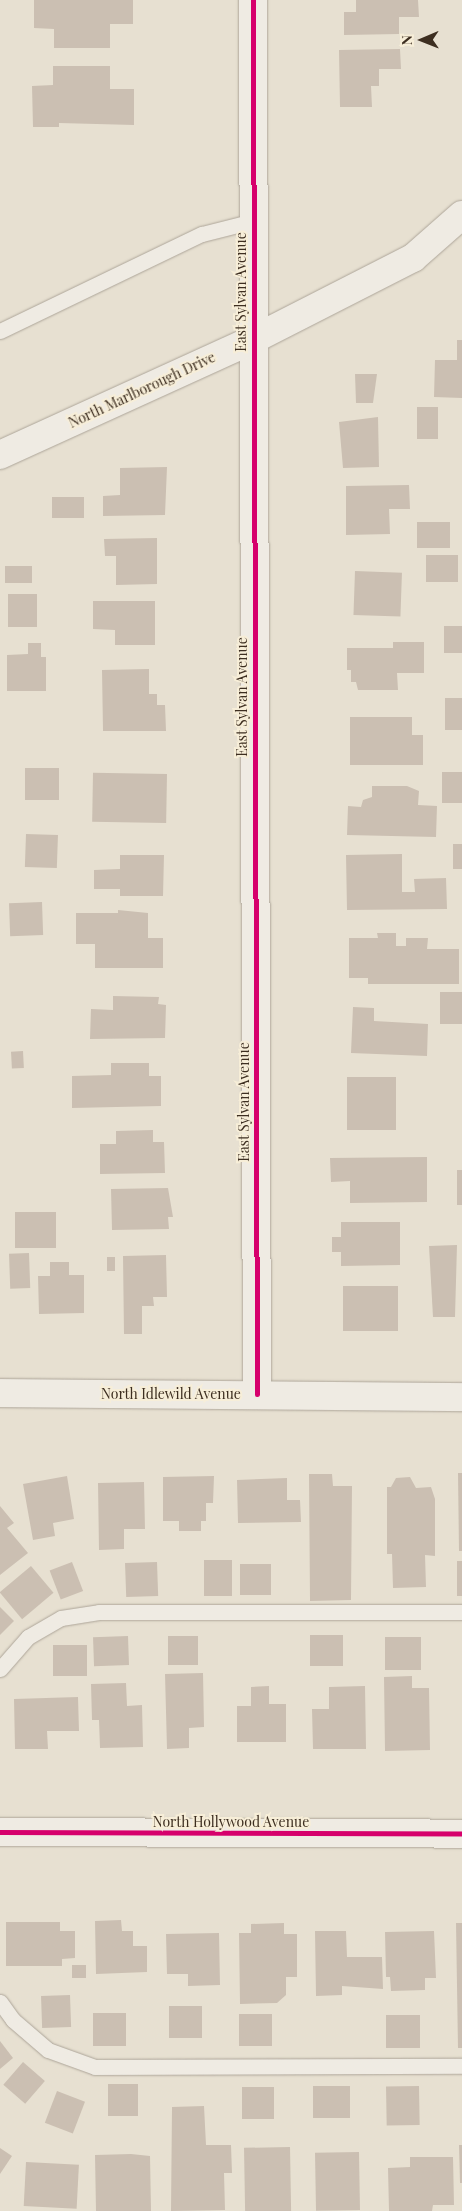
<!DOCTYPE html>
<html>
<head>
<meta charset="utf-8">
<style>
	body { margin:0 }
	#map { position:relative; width:462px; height:2211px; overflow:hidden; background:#e7e0d1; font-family:"Playfair Display",serif }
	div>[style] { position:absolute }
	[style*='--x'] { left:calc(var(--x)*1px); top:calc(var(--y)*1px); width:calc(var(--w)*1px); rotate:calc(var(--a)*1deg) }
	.building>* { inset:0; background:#cbbfb2; transform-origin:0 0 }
	.roads { filter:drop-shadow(0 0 1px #ada599) drop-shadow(0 0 1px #ada599) }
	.service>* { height:15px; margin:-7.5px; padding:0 7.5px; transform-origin:7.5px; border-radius:7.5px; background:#efebe3 }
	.minor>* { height:28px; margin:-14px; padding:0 14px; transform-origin:14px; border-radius:14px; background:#efebe3 }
	.tertiary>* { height:28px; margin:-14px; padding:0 14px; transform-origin:14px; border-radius:14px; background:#efebe3 }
	.cycleway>* { height:5px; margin:-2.5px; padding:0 2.5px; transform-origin:2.5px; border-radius:2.5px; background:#d6006c }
	span { translate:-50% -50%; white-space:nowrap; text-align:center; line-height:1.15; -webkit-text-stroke:4px #f7eed8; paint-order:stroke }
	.street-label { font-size:14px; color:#3d2e20 }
	.north { position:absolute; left:397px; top:15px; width:50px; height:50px; -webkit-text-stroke:4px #f7eed8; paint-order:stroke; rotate:269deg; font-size:14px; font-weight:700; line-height:20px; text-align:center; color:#3d2e20 }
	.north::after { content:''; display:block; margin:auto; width:18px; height:22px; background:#3d2e20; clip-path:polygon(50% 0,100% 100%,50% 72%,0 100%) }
</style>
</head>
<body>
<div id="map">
	<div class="building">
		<div style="clip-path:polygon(34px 0,133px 0,133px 24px,110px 24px,110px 48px,54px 48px,54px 29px,34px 28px)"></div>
		<div style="clip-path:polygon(356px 0,418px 0,419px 17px,399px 17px,399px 34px,344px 35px,344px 12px,356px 12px)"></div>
		<div style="clip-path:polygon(400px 49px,401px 69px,379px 69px,379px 86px,371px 86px,372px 107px,340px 107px,339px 50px)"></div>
		<div style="clip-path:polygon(53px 66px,110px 66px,110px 89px,134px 89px,134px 125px,59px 123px,59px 127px,33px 127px,32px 86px,53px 85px)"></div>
		<div style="clip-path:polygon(457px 340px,462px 340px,462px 398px,434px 397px,435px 360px,457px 360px)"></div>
		<div style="clip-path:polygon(355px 374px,377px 374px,373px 403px,356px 403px)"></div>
		<div style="left:417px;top:407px;width:21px;height:32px"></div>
		<div style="clip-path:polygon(378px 417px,379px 467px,343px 468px,339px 422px)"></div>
		<div style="clip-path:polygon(167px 467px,165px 515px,103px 516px,103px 496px,120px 495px,120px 468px)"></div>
		<div style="clip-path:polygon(409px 485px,410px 509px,389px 509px,390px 534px,346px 535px,346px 486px)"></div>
		<div style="left:52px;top:497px;width:32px;height:21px"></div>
		<div style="left:417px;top:522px;width:33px;height:26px"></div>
		<div style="clip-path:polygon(157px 538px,157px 584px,116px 585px,116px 556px,105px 556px,104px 539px)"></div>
		<div style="left:426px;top:555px;width:32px;height:27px"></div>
		<div style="left:5px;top:566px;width:27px;height:17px"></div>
		<div style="left:355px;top:571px;width:47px;height:44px;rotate:2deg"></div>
		<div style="left:8px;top:594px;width:29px;height:33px"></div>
		<div style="clip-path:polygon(93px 601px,155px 601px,155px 645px,115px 645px,115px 630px,93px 629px)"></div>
		<div style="left:462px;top:626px;width:27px;height:18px;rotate:90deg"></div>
		<div style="clip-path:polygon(393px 642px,424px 642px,424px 673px,397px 673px,398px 690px,358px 690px,356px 682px,351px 682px,351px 670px,347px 670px,347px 648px,393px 648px)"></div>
		<div style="clip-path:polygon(28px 643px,41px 643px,41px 657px,46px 657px,46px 691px,7px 691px,7px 655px,28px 654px)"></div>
		<div style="clip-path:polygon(149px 669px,149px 694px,157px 694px,157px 705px,165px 705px,166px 731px,103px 731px,102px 670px)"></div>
		<div style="left:445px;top:698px;width:17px;height:32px"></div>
		<div style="clip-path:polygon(350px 717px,412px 717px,412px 735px,423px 735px,423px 765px,350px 765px)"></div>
		<div style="left:25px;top:768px;width:34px;height:32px"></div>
		<div style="left:462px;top:772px;width:31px;height:20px;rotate:90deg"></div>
		<div style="left:167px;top:774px;width:49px;height:74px;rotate:91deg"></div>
		<div style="clip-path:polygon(372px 786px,407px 786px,419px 791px,418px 805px,437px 806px,436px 837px,347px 835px,348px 806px,361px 807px,363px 800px,372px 797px)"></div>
		<div style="left:26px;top:834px;width:32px;height:33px;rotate:2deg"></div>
		<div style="left:462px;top:844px;width:25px;height:9px;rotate:90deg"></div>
		<div style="clip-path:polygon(402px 854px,402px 892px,415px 892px,414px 879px,446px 878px,447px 909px,347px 910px,346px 855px)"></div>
		<div style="clip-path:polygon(120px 855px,164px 855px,163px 896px,120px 896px,120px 889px,94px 889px,94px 870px,120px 869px)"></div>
		<div style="left:42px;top:902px;width:33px;height:33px;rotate:88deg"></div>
		<div style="clip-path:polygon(118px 910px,148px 913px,148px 938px,163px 938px,163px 968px,95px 968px,95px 944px,76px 944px,76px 913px,118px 913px)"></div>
		<div style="clip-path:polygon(377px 933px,396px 933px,396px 946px,406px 946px,406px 938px,428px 938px,427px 949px,459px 949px,459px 984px,368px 984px,368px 978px,349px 978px,349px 938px,378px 938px)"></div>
		<div style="left:440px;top:992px;width:22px;height:32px"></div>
		<div style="clip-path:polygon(113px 996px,159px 997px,158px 1004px,166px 1005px,165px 1038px,90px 1039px,91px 1009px,113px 1010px)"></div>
		<div style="clip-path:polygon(353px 1007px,374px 1008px,374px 1021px,428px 1024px,427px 1056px,351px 1053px)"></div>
		<div style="left:23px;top:1051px;width:17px;height:12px;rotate:87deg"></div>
		<div style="clip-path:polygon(111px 1063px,149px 1063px,149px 1076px,161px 1076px,161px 1106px,72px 1108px,72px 1076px,111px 1075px)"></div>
		<div style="left:396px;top:1077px;width:53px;height:49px;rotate:90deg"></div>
		<div style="clip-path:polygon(153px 1130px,153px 1142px,164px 1142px,165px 1173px,100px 1174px,100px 1144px,116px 1144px,116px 1131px)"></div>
		<div style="clip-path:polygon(427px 1157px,427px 1202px,350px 1203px,350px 1181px,331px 1182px,330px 1158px)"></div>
		<div style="left:457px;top:1170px;width:5px;height:35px"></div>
		<div style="clip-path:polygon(168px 1188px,173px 1217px,168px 1217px,169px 1229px,112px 1230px,111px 1189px)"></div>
		<div style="left:15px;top:1212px;width:41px;height:36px"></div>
		<div style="clip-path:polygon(341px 1222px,400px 1222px,400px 1265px,341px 1266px,341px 1252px,332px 1252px,332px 1237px,341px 1237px)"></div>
		<div style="clip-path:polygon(457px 1245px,455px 1317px,433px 1317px,429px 1246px)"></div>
		<div style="left:29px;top:1253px;width:35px;height:20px;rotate:88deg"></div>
		<div style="clip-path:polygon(166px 1255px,167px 1297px,153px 1297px,154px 1306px,142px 1306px,142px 1334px,124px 1334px,123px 1256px)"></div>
		<div style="left:107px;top:1257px;width:8px;height:14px"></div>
		<div style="clip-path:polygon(50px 1262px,69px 1262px,69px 1275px,84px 1275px,84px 1313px,39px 1314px,38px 1276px,50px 1276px)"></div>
		<div style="left:398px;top:1286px;width:45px;height:55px;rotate:90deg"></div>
		<div style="clip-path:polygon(458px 1473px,462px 1473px,462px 1551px,459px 1551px)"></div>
		<div style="clip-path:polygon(309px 1474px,332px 1474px,333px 1486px,352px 1486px,351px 1600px,310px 1601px)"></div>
		<div style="clip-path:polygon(67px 1476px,74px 1519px,53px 1523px,55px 1536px,33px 1540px,23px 1484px)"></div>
		<div style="clip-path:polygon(214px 1476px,213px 1503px,206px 1503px,206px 1521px,201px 1521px,201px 1531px,179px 1531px,179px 1521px,163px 1521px,163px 1477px)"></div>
		<div style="clip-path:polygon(410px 1477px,416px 1488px,431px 1487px,435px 1499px,435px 1556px,425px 1555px,426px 1587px,393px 1588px,392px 1554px,387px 1554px,387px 1487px,391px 1487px,396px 1478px)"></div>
		<div style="clip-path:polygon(287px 1478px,287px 1500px,300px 1500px,301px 1522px,238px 1523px,237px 1480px)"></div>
		<div style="clip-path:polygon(144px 1482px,145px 1529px,124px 1529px,124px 1549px,99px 1550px,98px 1483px)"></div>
		<div style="clip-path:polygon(0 1506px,14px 1523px,7px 1528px,28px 1553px,0 1575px)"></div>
		<div style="left:204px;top:1560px;width:28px;height:36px"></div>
		<div style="left:457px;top:1561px;width:5px;height:35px"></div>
		<div style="left:72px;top:1562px;width:31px;height:24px;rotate:69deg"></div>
		<div style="left:157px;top:1562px;width:34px;height:32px;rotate:88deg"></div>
		<div style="left:240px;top:1564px;width:31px;height:31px"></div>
		<div style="left:31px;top:1566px;width:35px;height:41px;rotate:50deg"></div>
		<div style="clip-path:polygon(0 1607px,14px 1621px,0 1635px)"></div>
		<div style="left:310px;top:1635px;width:33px;height:31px"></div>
		<div style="left:128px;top:1636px;width:29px;height:35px;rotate:88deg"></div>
		<div style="left:168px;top:1636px;width:30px;height:29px"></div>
		<div style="left:385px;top:1637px;width:36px;height:33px"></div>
		<div style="left:87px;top:1645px;width:31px;height:34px;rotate:90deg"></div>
		<div style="clip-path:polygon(203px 1673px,204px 1727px,189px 1728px,189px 1748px,167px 1749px,165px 1674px)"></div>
		<div style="clip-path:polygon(412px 1676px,412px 1688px,429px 1688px,430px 1750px,385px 1751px,384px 1677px)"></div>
		<div style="clip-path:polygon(126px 1683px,127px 1706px,142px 1705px,143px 1747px,100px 1748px,99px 1720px,92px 1720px,91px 1684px)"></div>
		<div style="clip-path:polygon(269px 1686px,269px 1704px,286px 1704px,286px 1742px,237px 1742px,237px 1706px,251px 1706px,251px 1687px)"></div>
		<div style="clip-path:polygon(365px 1686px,366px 1749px,313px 1749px,312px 1709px,329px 1709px,329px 1687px)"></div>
		<div style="clip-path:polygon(78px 1697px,79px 1731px,47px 1731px,48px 1749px,15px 1749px,14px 1699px)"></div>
		<div style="clip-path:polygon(121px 1920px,122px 1931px,133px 1931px,133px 1946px,147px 1946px,147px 1972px,96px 1974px,95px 1921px)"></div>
		<div style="clip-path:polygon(6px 1922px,60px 1922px,60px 1931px,75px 1931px,75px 1958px,62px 1959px,62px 1966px,6px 1966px)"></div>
		<div style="clip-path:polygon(284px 1923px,284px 1934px,297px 1934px,297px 1977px,286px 1977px,286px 1995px,277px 2003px,240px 2004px,239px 1933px,251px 1933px,251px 1924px)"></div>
		<div style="clip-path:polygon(456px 1923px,462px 1923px,462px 2048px,458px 2048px)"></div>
		<div style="clip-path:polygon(315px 1931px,346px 1931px,347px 1957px,382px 1957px,383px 1989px,342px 1986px,342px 1995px,316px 1996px)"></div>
		<div style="clip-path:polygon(434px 1931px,436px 1978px,425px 1978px,425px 1990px,391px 1991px,390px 1977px,386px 1977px,385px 1932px)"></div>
		<div style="clip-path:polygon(219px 1933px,220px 1985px,188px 1986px,188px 1974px,167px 1974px,166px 1934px)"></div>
		<div style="left:72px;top:1965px;width:14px;height:13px"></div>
		<div style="left:70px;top:1995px;width:32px;height:29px;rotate:88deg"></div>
		<div style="left:169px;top:2006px;width:33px;height:32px"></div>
		<div style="left:93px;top:2013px;width:33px;height:33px"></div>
		<div style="left:239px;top:2014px;width:33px;height:32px"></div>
		<div style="left:386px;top:2015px;width:34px;height:33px"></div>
		<div style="clip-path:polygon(0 2041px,13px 2058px,0 2069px)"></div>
		<div style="left:23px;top:2062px;width:29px;height:30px;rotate:41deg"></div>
		<div style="left:108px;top:2084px;width:30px;height:32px"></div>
		<div style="left:313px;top:2086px;width:37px;height:32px"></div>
		<div style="left:419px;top:2086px;width:39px;height:33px;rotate:89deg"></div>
		<div style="left:242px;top:2087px;width:32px;height:32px"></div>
		<div style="left:57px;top:2091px;width:30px;height:34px;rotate:21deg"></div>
		<div style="clip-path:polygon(204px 2106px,206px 2145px,231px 2145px,232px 2173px,224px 2173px,225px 2210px,171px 2211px,172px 2107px)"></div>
		<div style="clip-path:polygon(459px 2145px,462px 2145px,462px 2183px,460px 2183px)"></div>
		<div style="left:290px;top:2147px;width:64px;height:46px;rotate:89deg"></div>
		<div style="clip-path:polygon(0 2148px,12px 2156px,0 2174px)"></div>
		<div style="left:359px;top:2152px;width:58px;height:44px;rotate:89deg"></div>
		<div style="clip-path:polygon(131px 2154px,150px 2156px,151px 2211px,96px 2211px,95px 2155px)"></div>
		<div style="clip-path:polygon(410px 2157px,453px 2157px,454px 2205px,433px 2205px,432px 2211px,389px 2211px,388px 2168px,410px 2167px)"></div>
		<div style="left:26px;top:2162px;width:53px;height:44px;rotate:3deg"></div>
	</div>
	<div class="roads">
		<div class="service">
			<div style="--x:0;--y:331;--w:224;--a:-25.7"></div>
			<div style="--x:202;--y:234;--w:53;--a:-14.3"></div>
			<div style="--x:0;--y:1669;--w:43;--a:-48.8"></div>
			<div style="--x:28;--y:1637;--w:38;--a:-30"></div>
			<div style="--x:61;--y:1618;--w:38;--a:-9"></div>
			<div style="--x:99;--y:1612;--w:363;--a:0"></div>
			<div style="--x:0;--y:2002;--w:22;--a:54"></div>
			<div style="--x:13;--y:2020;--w:46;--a:40.6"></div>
			<div style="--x:48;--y:2050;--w:50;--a:19.9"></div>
			<div style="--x:95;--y:2067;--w:367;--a:-0.2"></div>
		</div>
		<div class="minor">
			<div style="--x:253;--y:0;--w:1394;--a:89.84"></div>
			<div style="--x:0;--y:1393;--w:462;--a:0.5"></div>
			<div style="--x:0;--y:1832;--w:462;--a:0.2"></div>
		</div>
		<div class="tertiary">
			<div style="--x:0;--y:455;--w:277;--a:-24.5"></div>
			<div style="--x:252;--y:340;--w:181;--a:-27"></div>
			<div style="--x:413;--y:258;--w:65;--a:-41.3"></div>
		</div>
	</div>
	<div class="cycleway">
		<div style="--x:253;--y:0;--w:1394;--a:89.84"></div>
		<div style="--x:0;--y:1832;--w:462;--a:0.2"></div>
	</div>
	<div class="street-label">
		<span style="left:241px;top:292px;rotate:-90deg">East Sylvan Avenue</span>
		<span style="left:142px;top:390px;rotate:-25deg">North Marlborough Drive</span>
		<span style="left:242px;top:697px;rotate:-90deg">East Sylvan Avenue</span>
		<span style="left:244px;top:1102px;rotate:-90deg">East Sylvan Avenue</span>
		<span style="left:171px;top:1394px">North Idlewild Avenue</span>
		<span style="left:231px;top:1822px">North Hollywood Avenue</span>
	</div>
	<div class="north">N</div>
</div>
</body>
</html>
